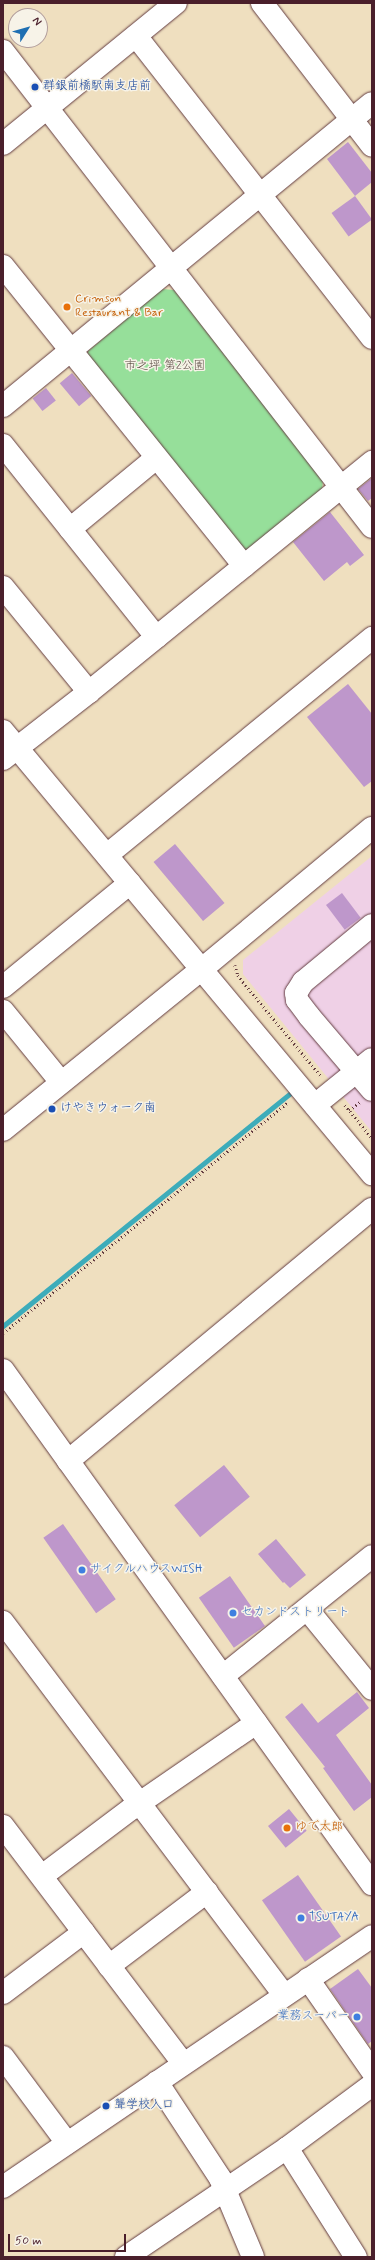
<!DOCTYPE html>
<html>
<head>
<meta charset="utf-8">
<style>
	body { margin:0 }
	#map { position:relative; width:375px; height:2260px; overflow:hidden; background:#efdfbf; font-family:Mynerve,"Klee One",sans-serif }
	div>[style] { position:absolute }
	[style*='--x'] { left:calc(var(--x)*1px); top:calc(var(--y)*1px); width:calc(var(--w)*1px); rotate:calc(var(--a)*1deg) }
	.built>* { inset:0; background:#efd0e6 }
	.green>* { inset:0; background:#96df9a }
	.stream>* { height:4.5px; margin:-2.25px; padding:0 2.25px; transform-origin:2.25px; border-radius:2.25px; background:#3dacba }
	.building>* { inset:0; background:#be97cb; transform-origin:0 0 }
	.path>* { height:2.5px; margin-top:-1.25px; transform-origin:0; background:repeating-linear-gradient(90deg,#633c41 0 1px,transparent 0 4px) }
	.roads { filter:drop-shadow(0 0 1px #633c41) drop-shadow(0 0 1px #633c41) }
	.minor>* { height:22px; margin:-11px; padding:0 11px; transform-origin:11px; border-radius:11px; background:#fff }
	.dots>* { width:11px; height:11px; translate:-50% -50%; box-sizing:border-box; border:2px solid #f7f3e8; border-radius:50% }
	span { translate:-50% -50%; white-space:nowrap; text-align:center; line-height:1.15; -webkit-text-stroke:3px #f7f3e8; paint-order:stroke }
	.transit-label { font-size:12px; color:#164399 }
	.left { translate:0 -50%; text-align:left }
	.food-label { font-size:12px; color:#c56008 }
	.park-label { font-size:12px; color:#5d4f47 }
	.shop-label { font-size:12px; color:#366cbe }
	.right { translate:-100% -50%; text-align:right }
	.frame { position:absolute; inset:0; border:4px solid #4a1f2b; pointer-events:none }
	.north { position:absolute; left:8px; top:8px; width:40px; height:40px; box-sizing:border-box; background:#f7f3e8; border:1px solid #b29e9c; border-radius:50%; rotate:53deg; font-size:11px; font-weight:700; line-height:16px; text-align:center; color:#4a1f2b }
	.north::after { content:''; display:block; margin:auto; width:14px; height:18px; background:#1f6fb2; clip-path:polygon(50% 0,100% 100%,50% 72%,0 100%) }
	.scale { position:absolute; left:8px; top:2234px; width:118px; height:18px; box-sizing:border-box; border:2px solid #4a1f2b; border-top:0; padding-left:5px; font-size:12px; line-height:14px; white-space:nowrap; color:#4a1f2b; -webkit-text-stroke:3px #f7f3e8; paint-order:stroke }
</style>
</head>
<body>
<div id="map">
	<div class="built">
		<div style="clip-path:polygon(372px 856px,372px 1132px,243px 974px,243px 960px)"></div>
	</div>
	<div class="green">
		<div style="clip-path:polygon(162px 289px,174px 290px,323px 479px,322px 490px,249px 550px,240px 548px,87px 358px,88px 351px)"></div>
	</div>
	<div class="stream">
		<div style="--x:3;--y:1326;--w:369;--a:-39"></div>
	</div>
	<div class="building">
		<div style="clip-path:polygon(348px 142px,372px 173px,372px 182px,355px 196px,327px 159px)"></div>
		<div style="left:355px;top:196px;width:29px;height:29px;rotate:54deg"></div>
		<div style="left:72px;top:373px;width:30px;height:16px;rotate:50deg"></div>
		<div style="left:46px;top:388px;width:16px;height:17px;rotate:52deg"></div>
		<div style="clip-path:polygon(372px 478px,372px 498px,368px 501px,358px 489px)"></div>
		<div style="clip-path:polygon(330px 512px,364px 555px,350px 566px,347px 562px,324px 581px,293px 542px)"></div>
		<div style="clip-path:polygon(348px 684px,372px 714px,372px 781px,364px 787px,307px 717px)"></div>
		<div style="left:175px;top:844px;width:77px;height:28px;rotate:50deg"></div>
		<div style="left:342px;top:893px;width:31px;height:20px;rotate:53deg"></div>
		<div style="left:224px;top:1465px;width:41px;height:64px;rotate:51deg"></div>
		<div style="left:63px;top:1524px;width:92px;height:24px;rotate:55deg"></div>
		<div style="clip-path:polygon(276px 1539px,306px 1575px,290px 1588px,284px 1582px,283px 1583px,258px 1554px)"></div>
		<div style="left:230px;top:1576px;width:61px;height:38px;rotate:55deg"></div>
		<div style="clip-path:polygon(357px 1692px,369px 1708px,336px 1735px,372px 1785px,372px 1797px,354px 1811px,323px 1768px,325px 1767px,285px 1717px,302px 1703px,318px 1723px)"></div>
		<div style="left:289px;top:1809px;width:28px;height:27px;rotate:51deg"></div>
		<div style="left:298px;top:1875px;width:75px;height:44px;rotate:55deg"></div>
		<div style="clip-path:polygon(358px 1969px,372px 1988px,372px 2041px,368px 2044px,330px 1989px)"></div>
	</div>
	<div class="path">
		<div style="--x:235;--y:965;--w:10;--a:73"></div>
		<div style="--x:238;--y:975;--w:9;--a:54"></div>
		<div style="--x:243;--y:982;--w:122;--a:50.3"></div>
		<div style="--x:345;--y:1105;--w:43;--a:50.7"></div>
		<div style="--x:349;--y:1110;--w:14;--a:-36"></div>
		<div style="--x:3;--y:1333;--w:367;--a:-39"></div>
	</div>
	<div class="roads">
		<div class="minor">
			<div style="--x:262;--y:3;--w:180;--a:52.4"></div>
			<div style="--x:136;--y:36;--w:383;--a:52"></div>
			<div style="--x:3;--y:51;--w:602;--a:52.22"></div>
			<div style="--x:3;--y:144;--w:223;--a:-39.2"></div>
			<div style="--x:3;--y:266;--w:385;--a:51.2"></div>
			<div style="--x:3;--y:406;--w:477;--a:-39.4"></div>
			<div style="--x:3;--y:445;--w:246;--a:51.4"></div>
			<div style="--x:70;--y:529;--w:112;--a:-39.5"></div>
			<div style="--x:3;--y:587;--w:136;--a:50.7"></div>
			<div style="--x:3;--y:731;--w:577;--a:50.21"></div>
			<div style="--x:3;--y:759;--w:109;--a:-37.9"></div>
			<div style="--x:89;--y:692;--w:365;--a:-39.1"></div>
			<div style="--x:107;--y:855;--w:343;--a:-39.3"></div>
			<div style="--x:372;--y:925;--w:89;--a:140.4"></div>
			<div style="--x:303;--y:982;--w:13;--a:122"></div>
			<div style="--x:296;--y:993;--w:7;--a:82"></div>
			<div style="--x:297;--y:1000;--w:20;--a:53"></div>
			<div style="--x:309;--y:1016;--w:97;--a:49.6"></div>
			<div style="--x:3;--y:987;--w:164;--a:-39.3"></div>
			<div style="--x:3;--y:1011;--w:92;--a:50.8"></div>
			<div style="--x:315;--y:1105;--w:73;--a:-38.9"></div>
			<div style="--x:3;--y:1130;--w:256;--a:-39"></div>
			<div style="--x:202;--y:969;--w:221;--a:-39.7"></div>
			<div style="--x:3;--y:1370;--w:633;--a:54.33"></div>
			<div style="--x:68;--y:1461;--w:395;--a:-39.7"></div>
			<div style="--x:307;--y:1609;--w:103;--a:50.9"></div>
			<div style="--x:3;--y:1622;--w:467;--a:53"></div>
			<div style="--x:223;--y:1676;--w:191;--a:-38.8"></div>
			<div style="--x:3;--y:1826;--w:298;--a:52.8"></div>
			<div style="--x:42;--y:1876;--w:111;--a:-37"></div>
			<div style="--x:131;--y:1809;--w:152;--a:-34.5"></div>
			<div style="--x:109;--y:1966;--w:123;--a:-37.1"></div>
			<div style="--x:308;--y:1979;--w:112;--a:55.2"></div>
			<div style="--x:3;--y:1993;--w:101;--a:-37"></div>
			<div style="--x:3;--y:2057;--w:107;--a:53.3"></div>
			<div style="--x:157;--y:2082;--w:115;--a:56.7"></div>
			<div style="--x:220;--y:2178;--w:86;--a:67.3"></div>
			<div style="--x:287;--y:2148;--w:129;--a:57.7"></div>
			<div style="--x:3;--y:2187;--w:446;--a:-34.2"></div>
			<div style="--x:126;--y:2257;--w:194;--a:-34.1"></div>
			<div style="--x:287;--y:2148;--w:106;--a:-36.5"></div>
		</div>
	</div>
	<div class="dots">
		<div style="left:35px;top:87px;background:#1a4fb4"></div>
		<div style="left:67px;top:307px;background:#e8710a"></div>
		<div style="left:52px;top:1109px;background:#1a4fb4"></div>
		<div style="left:82px;top:1570px;background:#3f7fe0"></div>
		<div style="left:233px;top:1613px;background:#3f7fe0"></div>
		<div style="left:287px;top:1828px;background:#e8710a"></div>
		<div style="left:301px;top:1918px;background:#3f7fe0"></div>
		<div style="left:357px;top:2017px;background:#3f7fe0"></div>
		<div style="left:106px;top:2106px;background:#1a4fb4"></div>
	</div>
	<div class="transit-label">
		<span class="left" style="left:43px;top:87px">群銀前橋駅南支店前</span>
		<span class="left" style="left:60px;top:1109px">けやきウォーク南</span>
		<span class="left" style="left:114px;top:2106px">聾学校入口</span>
	</div>
	<div class="food-label">
		<span class="left" style="left:75px;top:307px">Crimson<br>Restaurant &amp; Bar</span>
		<span class="left" style="left:295px;top:1828px">ゆで太郎</span>
	</div>
	<div class="park-label">
		<span style="left:165px;top:367px">市之坪 第2公園</span>
	</div>
	<div class="shop-label">
		<span class="left" style="left:90px;top:1570px">サイクルハウスWISH</span>
		<span class="left" style="left:241px;top:1613px">セカンドストリート</span>
		<span class="left" style="left:309px;top:1918px">TSUTAYA</span>
		<span class="right" style="left:349px;top:2017px">業務スーパー</span>
	</div>
	<div class="frame"></div>
	<div class="north">N</div>
	<div class="scale">50 m</div>
</div>
</body>
</html>
